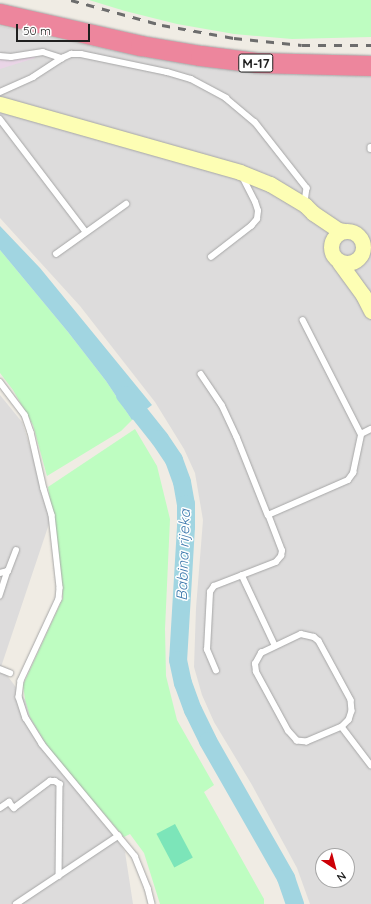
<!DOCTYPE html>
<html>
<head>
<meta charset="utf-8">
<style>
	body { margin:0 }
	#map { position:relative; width:371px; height:904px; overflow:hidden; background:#f0ece4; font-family:Quicksand,sans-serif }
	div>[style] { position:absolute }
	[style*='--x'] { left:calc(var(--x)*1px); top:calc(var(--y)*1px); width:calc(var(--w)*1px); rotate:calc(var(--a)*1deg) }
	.residential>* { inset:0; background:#dddcdc }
	.industrial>* { inset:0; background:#ead5e7 }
	.park>* { inset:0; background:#befdc1 }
	.pitch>* { inset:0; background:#7ce5b9; transform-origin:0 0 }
	.water>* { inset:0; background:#a1d5e1 }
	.river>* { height:18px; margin:-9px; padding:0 9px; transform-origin:9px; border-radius:9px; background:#a1d5e1 }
	.roads { filter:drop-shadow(0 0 1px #a6a6a6) drop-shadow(0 0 1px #a6a6a6) }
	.lane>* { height:5.5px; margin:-2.75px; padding:0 2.75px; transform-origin:2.75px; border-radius:2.75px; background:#fff }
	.secondary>* { height:15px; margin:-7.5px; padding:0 7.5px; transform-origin:7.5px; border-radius:7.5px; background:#fdfeb4 }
	.secondary>.ring { margin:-7.5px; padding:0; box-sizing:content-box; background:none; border:15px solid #fdfeb4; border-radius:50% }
	.highway>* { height:20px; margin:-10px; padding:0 10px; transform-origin:10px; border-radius:10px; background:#ed869d }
	.rail>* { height:3px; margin-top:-1.5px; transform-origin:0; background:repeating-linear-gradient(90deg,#6d6d6d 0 8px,transparent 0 16px) }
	span { translate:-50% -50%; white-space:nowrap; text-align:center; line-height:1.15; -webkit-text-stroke:3px #fff; paint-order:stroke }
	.shield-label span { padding:1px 3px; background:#fff; border:1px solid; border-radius:3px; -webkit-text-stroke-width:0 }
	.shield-label { font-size:13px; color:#1f1f1f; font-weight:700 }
	.water-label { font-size:15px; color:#407bae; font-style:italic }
	.north { position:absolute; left:315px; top:848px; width:40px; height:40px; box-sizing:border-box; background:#fff; border:1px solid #a5a5a5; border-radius:50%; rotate:144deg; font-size:11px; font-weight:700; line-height:16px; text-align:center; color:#1f1f1f }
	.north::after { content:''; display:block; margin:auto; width:14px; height:18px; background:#cd0007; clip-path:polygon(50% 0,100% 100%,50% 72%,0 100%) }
	.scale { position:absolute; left:16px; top:24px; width:74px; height:18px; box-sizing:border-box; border:2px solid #1f1f1f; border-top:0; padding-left:5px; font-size:12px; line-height:14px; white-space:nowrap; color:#1f1f1f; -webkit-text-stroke:3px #fff; paint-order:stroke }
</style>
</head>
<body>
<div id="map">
	<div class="residential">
		<div style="clip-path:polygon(evenodd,0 26px,115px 51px,151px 52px,309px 74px,371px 77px,371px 904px,310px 904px,297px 868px,252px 785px,214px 722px,202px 695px,194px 667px,196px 608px,203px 520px,195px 473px,184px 449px,155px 402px,80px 306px,0 218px,0 26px,323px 856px,347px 856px,347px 880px,323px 880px,323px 856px)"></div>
		<div style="clip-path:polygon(0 395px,22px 422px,52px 515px,1px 667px,40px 720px,125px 852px,133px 904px,0 904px)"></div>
	</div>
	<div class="industrial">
		<div style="clip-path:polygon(35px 54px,35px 58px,0 69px,0 56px)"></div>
	</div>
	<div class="park">
		<div style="clip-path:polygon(89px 0,371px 0,371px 37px,292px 39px,234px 34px,177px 24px,125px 11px)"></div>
		<div style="clip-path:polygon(0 250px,68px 332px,106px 381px,132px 420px,121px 431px,47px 476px,33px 425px,13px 390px,0 373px)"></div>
		<div style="clip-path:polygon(135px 429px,157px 466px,170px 519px,165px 629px,166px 676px,177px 720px,214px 785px,204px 792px,264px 899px,264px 904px,160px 904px,144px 853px,130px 834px,124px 837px,51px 752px,30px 717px,25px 699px,23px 685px,63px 598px,62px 579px,48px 487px)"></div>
	</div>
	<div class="pitch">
		<div style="left:175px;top:824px;width:38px;height:21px;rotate:62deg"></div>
	</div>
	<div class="water">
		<div style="clip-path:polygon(0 226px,40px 268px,152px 405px,132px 420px,106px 381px,68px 332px,0 250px)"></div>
	</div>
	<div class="river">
		<div style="--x:125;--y:395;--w:56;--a:51.5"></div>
		<div style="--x:160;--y:439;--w:25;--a:56"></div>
		<div style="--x:174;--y:460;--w:23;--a:70"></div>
		<div style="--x:182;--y:482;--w:22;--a:80"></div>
		<div style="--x:186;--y:504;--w:23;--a:90"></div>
		<div style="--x:186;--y:527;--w:133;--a:93.4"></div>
		<div style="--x:178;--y:660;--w:24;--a:78"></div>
		<div style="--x:183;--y:683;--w:29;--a:70"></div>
		<div style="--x:193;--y:710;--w:34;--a:64"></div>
		<div style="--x:208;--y:741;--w:158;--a:60.3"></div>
		<div style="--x:286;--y:878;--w:28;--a:71"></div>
	</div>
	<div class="roads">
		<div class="lane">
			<div style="--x:0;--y:56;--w:11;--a:5"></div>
			<div style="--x:11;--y:57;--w:32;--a:-9"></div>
			<div style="--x:43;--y:52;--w:20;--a:18"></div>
			<div style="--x:0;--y:92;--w:36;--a:-24"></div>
			<div style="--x:33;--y:77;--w:35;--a:-33"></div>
			<div style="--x:62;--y:58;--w:10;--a:-24"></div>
			<div style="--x:71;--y:54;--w:10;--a:0"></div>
			<div style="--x:81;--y:54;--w:88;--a:11.8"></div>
			<div style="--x:167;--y:72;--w:25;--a:16"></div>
			<div style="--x:191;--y:79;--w:40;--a:28"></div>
			<div style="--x:226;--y:98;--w:38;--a:40"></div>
			<div style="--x:255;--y:122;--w:84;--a:51.8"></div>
			<div style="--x:307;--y:188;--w:15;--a:98"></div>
			<div style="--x:0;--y:119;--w:142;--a:52.7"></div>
			<div style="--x:371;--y:147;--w:2;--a:90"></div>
			<div style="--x:56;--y:254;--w:86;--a:-35.5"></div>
			<div style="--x:211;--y:257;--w:51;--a:-37.8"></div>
			<div style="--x:251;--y:226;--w:9;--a:-49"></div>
			<div style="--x:257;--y:219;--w:8;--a:-83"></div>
			<div style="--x:258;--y:211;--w:9;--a:-108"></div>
			<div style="--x:255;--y:202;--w:29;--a:-117"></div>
			<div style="--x:303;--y:320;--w:128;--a:63"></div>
			<div style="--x:201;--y:374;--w:37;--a:56"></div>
			<div style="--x:222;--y:405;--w:35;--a:65"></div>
			<div style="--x:237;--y:437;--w:84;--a:68.3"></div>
			<div style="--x:268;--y:515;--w:87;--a:-23.6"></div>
			<div style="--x:348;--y:480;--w:9;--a:-54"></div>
			<div style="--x:353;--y:473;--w:40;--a:-78"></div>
			<div style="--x:361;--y:434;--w:11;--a:-27"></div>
			<div style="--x:0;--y:382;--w:41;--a:52.9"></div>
			<div style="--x:25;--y:415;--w:18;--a:71"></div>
			<div style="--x:31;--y:432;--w:58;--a:77.2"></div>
			<div style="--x:44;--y:489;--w:27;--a:73"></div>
			<div style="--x:52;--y:515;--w:73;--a:83.7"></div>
			<div style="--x:60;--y:588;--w:11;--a:95"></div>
			<div style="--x:59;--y:599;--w:90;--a:114.9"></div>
			<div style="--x:21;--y:681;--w:16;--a:97"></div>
			<div style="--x:19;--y:697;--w:22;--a:72"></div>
			<div style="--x:26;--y:718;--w:31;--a:58"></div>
			<div style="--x:42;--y:744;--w:146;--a:50.3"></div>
			<div style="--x:135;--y:856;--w:35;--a:68"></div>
			<div style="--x:148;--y:888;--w:16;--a:76"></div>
			<div style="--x:8;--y:571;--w:22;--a:-69"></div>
			<div style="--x:0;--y:573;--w:8;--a:-14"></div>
			<div style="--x:8;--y:571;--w:26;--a:108"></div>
			<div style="--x:242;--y:575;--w:77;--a:64.8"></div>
			<div style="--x:301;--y:634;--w:13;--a:13"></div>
			<div style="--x:314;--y:637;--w:6;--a:39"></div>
			<div style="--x:319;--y:641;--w:67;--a:61.5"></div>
			<div style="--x:351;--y:700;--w:11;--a:85"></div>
			<div style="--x:352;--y:711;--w:9;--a:108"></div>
			<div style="--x:349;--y:720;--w:10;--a:135"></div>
			<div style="--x:342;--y:727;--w:38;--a:157"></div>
			<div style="--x:307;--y:742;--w:10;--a:-174"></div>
			<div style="--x:297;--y:741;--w:13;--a:-132"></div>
			<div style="--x:288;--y:731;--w:67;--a:-118.5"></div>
			<div style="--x:256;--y:672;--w:8;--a:-97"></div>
			<div style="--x:255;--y:664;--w:13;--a:-61"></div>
			<div style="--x:261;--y:653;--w:44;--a:-25.4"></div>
			<div style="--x:0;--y:669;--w:11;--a:22"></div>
			<div style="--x:216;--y:671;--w:23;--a:-113"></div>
			<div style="--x:207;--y:650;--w:58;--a:-87"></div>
			<div style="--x:210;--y:592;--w:7;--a:-56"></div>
			<div style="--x:214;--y:586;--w:66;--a:-21.2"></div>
			<div style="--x:276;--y:562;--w:8;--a:-50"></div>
			<div style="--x:281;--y:556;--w:5;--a:-79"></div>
			<div style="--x:282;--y:551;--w:39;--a:-111"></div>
			<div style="--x:342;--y:727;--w:48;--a:52.7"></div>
			<div style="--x:0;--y:808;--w:11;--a:-34"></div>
			<div style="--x:9;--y:802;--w:8;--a:50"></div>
			<div style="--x:14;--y:808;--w:45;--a:-36.9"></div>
			<div style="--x:50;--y:781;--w:5;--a:0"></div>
			<div style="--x:55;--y:781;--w:6;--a:31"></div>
			<div style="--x:60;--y:784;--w:92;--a:90.6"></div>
			<div style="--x:16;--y:904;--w:123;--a:-33.7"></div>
		</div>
		<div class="secondary">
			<div style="--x:0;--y:104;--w:249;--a:15.8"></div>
			<div style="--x:240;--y:172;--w:32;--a:22"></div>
			<div style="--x:270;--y:184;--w:41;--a:31"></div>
			<div style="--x:305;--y:205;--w:11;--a:45"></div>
			<div style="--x:313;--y:213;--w:30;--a:34"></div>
			<div style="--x:338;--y:230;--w:6;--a:9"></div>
			<div class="ring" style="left:331px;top:231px;width:17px;height:17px"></div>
			<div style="--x:339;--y:262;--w:41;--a:54"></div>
			<div style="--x:363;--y:295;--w:18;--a:63"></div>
		</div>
		<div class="highway">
			<div style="--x:0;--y:14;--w:145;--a:12.8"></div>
			<div style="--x:141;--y:46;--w:61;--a:9.5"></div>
			<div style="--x:201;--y:56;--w:56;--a:7.1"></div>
			<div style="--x:257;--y:63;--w:114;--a:1.5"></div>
		</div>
	</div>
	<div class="rail">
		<div style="--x:71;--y:0;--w:94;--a:15.4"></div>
		<div style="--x:162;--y:25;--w:73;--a:10.2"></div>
		<div style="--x:234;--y:38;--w:68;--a:5.9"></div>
		<div style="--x:302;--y:45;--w:69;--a:0"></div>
	</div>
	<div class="shield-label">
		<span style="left:256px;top:63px">M-17</span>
	</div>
	<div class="water-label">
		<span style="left:183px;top:555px;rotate:-88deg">Babina rijeka</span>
	</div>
	<div class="north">N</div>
	<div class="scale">50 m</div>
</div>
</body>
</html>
